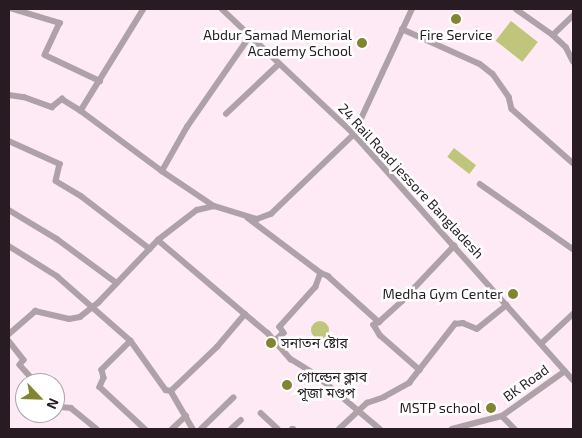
<!DOCTYPE html>
<html>
<head>
<meta charset="utf-8">
<style>
	body { margin:0 }
	#map { position:relative; width:582px; height:438px; overflow:hidden; background:#feeaf4; font-family:"Exo 2","Noto Sans Bengali",sans-serif }
	div>[style] { position:absolute }
	[style*='--x'] { left:calc(var(--x)*1px); top:calc(var(--y)*1px); width:calc(var(--w)*1px); rotate:calc(var(--a)*1deg) }
	.water>* { inset:0; background:#c0c57c; transform-origin:0 0 }
	.round { border-radius:50% }
	.minor>* { height:5.5px; margin:-2.75px; padding:0 2.75px; transform-origin:2.75px; border-radius:2.75px; background:#afa1a8 }
	.dots>* { width:14px; height:14px; translate:-50% -50%; box-sizing:border-box; border:2px solid #fff; border-radius:50% }
	span { translate:-50% -50%; white-space:nowrap; text-align:center; line-height:1.15; -webkit-text-stroke:5px #fff; paint-order:stroke }
	.poi-label { font-size:14px; color:#281c22 }
	.right { translate:-100% -50%; text-align:right }
	.left { translate:0 -50%; text-align:left }
	.street-label { font-size:14px; color:#281c22 }
	.frame { position:absolute; inset:0; border:10px solid #281c22; pointer-events:none }
	.north { position:absolute; left:15px; top:373px; width:50px; height:50px; box-sizing:border-box; background:#fff; border:1px solid #a9a4a7; border-radius:50%; rotate:114deg; font-size:14px; font-weight:700; line-height:20px; text-align:center; color:#281c22 }
	.north::after { content:''; display:block; margin:auto; width:18px; height:22px; background:#82852f; clip-path:polygon(50% 0,100% 100%,50% 72%,0 100%) }
</style>
</head>
<body>
<div id="map">
	<div class="water">
		<div style="left:511px;top:21px;width:34px;height:25px;rotate:38deg"></div>
		<div style="left:454px;top:148px;width:28px;height:11px;rotate:38deg"></div>
		<div class="round" style="left:311px;top:321px;width:18px;height:18px"></div>
	</div>
	<div class="minor">
		<div style="--x:13;--y:9;--w:49;--a:16.6"></div>
		<div style="--x:60;--y:23;--w:35;--a:115"></div>
		<div style="--x:45;--y:55;--w:61;--a:25.3"></div>
		<div style="--x:144;--y:9;--w:120;--a:121.7"></div>
		<div style="--x:81;--y:111;--w:101;--a:36.5"></div>
		<div style="--x:162;--y:171;--w:63;--a:33.9"></div>
		<div style="--x:222;--y:9;--w:182;--a:43.4"></div>
		<div style="--x:354;--y:134;--w:329;--a:48.3"></div>
		<div style="--x:516;--y:9;--w:45;--a:35.1"></div>
		<div style="--x:553;--y:35;--w:18;--a:43"></div>
		<div style="--x:566;--y:47;--w:16;--a:63"></div>
		<div style="--x:402;--y:29;--w:85;--a:24.2"></div>
		<div style="--x:480;--y:64;--w:16;--a:38"></div>
		<div style="--x:493;--y:74;--w:28;--a:55"></div>
		<div style="--x:509;--y:97;--w:12;--a:76"></div>
		<div style="--x:512;--y:109;--w:81;--a:41.5"></div>
		<div style="--x:553;--y:35;--w:28;--a:-44"></div>
		<div style="--x:9;--y:95;--w:15;--a:8"></div>
		<div style="--x:24;--y:97;--w:30;--a:20"></div>
		<div style="--x:52;--y:107;--w:13;--a:-39"></div>
		<div style="--x:62;--y:99;--w:22;--a:32"></div>
		<div style="--x:226;--y:114;--w:73;--a:-43.3"></div>
		<div style="--x:9;--y:141;--w:56;--a:24.3"></div>
		<div style="--x:60;--y:164;--w:17;--a:103"></div>
		<div style="--x:56;--y:181;--w:29;--a:31"></div>
		<div style="--x:81;--y:196;--w:87;--a:37.5"></div>
		<div style="--x:162;--y:171;--w:51;--a:-60.4"></div>
		<div style="--x:187;--y:127;--w:111;--a:-55.3"></div>
		<div style="--x:480;--y:184;--w:113;--a:35"></div>
		<div style="--x:9;--y:210;--w:56;--a:31.1"></div>
		<div style="--x:57;--y:239;--w:74;--a:36.3"></div>
		<div style="--x:248;--y:218;--w:91;--a:37"></div>
		<div style="--x:321;--y:273;--w:15;--a:110"></div>
		<div style="--x:316;--y:287;--w:54;--a:132"></div>
		<div style="--x:280;--y:327;--w:7;--a:56"></div>
		<div style="--x:284;--y:333;--w:12;--a:138"></div>
		<div style="--x:158;--y:240;--w:114;--a:40.4"></div>
		<div style="--x:9;--y:246;--w:57;--a:32"></div>
		<div style="--x:57;--y:276;--w:98;--a:41.3"></div>
		<div style="--x:131;--y:341;--w:60;--a:54.5"></div>
		<div style="--x:166;--y:390;--w:5;--a:11"></div>
		<div style="--x:171;--y:391;--w:44;--a:59.9"></div>
		<div style="--x:321;--y:273;--w:8;--a:23"></div>
		<div style="--x:328;--y:276;--w:69;--a:42"></div>
		<div style="--x:379;--y:322;--w:6;--a:149"></div>
		<div style="--x:374;--y:325;--w:12;--a:59"></div>
		<div style="--x:380;--y:335;--w:53;--a:41.2"></div>
		<div style="--x:379;--y:322;--w:31;--a:-42"></div>
		<div style="--x:402;--y:301;--w:76;--a:-46.6"></div>
		<div style="--x:9;--y:334;--w:35;--a:-41"></div>
		<div style="--x:35;--y:311;--w:35;--a:13"></div>
		<div style="--x:69;--y:319;--w:11;--a:-10"></div>
		<div style="--x:80;--y:317;--w:23;--a:-38"></div>
		<div style="--x:98;--y:303;--w:87;--a:-46.4"></div>
		<div style="--x:158;--y:240;--w:49;--a:-37.6"></div>
		<div style="--x:197;--y:210;--w:17;--a:-13"></div>
		<div style="--x:214;--y:206;--w:45;--a:16.8"></div>
		<div style="--x:257;--y:219;--w:15;--a:-20"></div>
		<div style="--x:271;--y:214;--w:115;--a:-43.9"></div>
		<div style="--x:354;--y:134;--w:138;--a:-65.1"></div>
		<div style="--x:9;--y:341;--w:24;--a:52"></div>
		<div style="--x:24;--y:360;--w:6;--a:129"></div>
		<div style="--x:20;--y:365;--w:24;--a:48"></div>
		<div style="--x:131;--y:341;--w:41;--a:135"></div>
		<div style="--x:102;--y:370;--w:8;--a:76"></div>
		<div style="--x:104;--y:378;--w:10;--a:114"></div>
		<div style="--x:100;--y:387;--w:62;--a:43"></div>
		<div style="--x:542;--y:343;--w:42;--a:-43.1"></div>
		<div style="--x:171;--y:391;--w:64;--a:-43.7"></div>
		<div style="--x:217;--y:347;--w:43;--a:-49.7"></div>
		<div style="--x:245;--y:314;--w:30;--a:40"></div>
		<div style="--x:268;--y:333;--w:35;--a:49"></div>
		<div style="--x:291;--y:359;--w:28;--a:32"></div>
		<div style="--x:315;--y:374;--w:85;--a:40.2"></div>
		<div style="--x:55;--y:402;--w:8;--a:40"></div>
		<div style="--x:61;--y:407;--w:10;--a:6"></div>
		<div style="--x:71;--y:408;--w:33;--a:39"></div>
		<div style="--x:261;--y:413;--w:23;--a:43"></div>
		<div style="--x:502;--y:416;--w:18;--a:45"></div>
		<div style="--x:172;--y:429;--w:19;--a:-43"></div>
		<div style="--x:201;--y:429;--w:45;--a:-44.1"></div>
		<div style="--x:231;--y:429;--w:13;--a:-42"></div>
		<div style="--x:292;--y:429;--w:1;--a:0"></div>
		<div style="--x:339;--y:429;--w:38;--a:-43"></div>
		<div style="--x:367;--y:403;--w:18;--a:-19"></div>
		<div style="--x:384;--y:397;--w:29;--a:-29"></div>
		<div style="--x:409;--y:383;--w:75;--a:-52.1"></div>
		<div style="--x:455;--y:324;--w:8;--a:-7"></div>
		<div style="--x:463;--y:323;--w:15;--a:23"></div>
		<div style="--x:477;--y:329;--w:38;--a:-39"></div>
		<div style="--x:452;--y:429;--w:52;--a:-14.6"></div>
		<div style="--x:502;--y:416;--w:77;--a:-35.5"></div>
	</div>
	<div class="dots">
		<div style="left:456px;top:19px;background:#82852f"></div>
		<div style="left:362px;top:43px;background:#82852f"></div>
		<div style="left:513px;top:294px;background:#82852f"></div>
		<div style="left:271px;top:343px;background:#82852f"></div>
		<div style="left:287px;top:385px;background:#82852f"></div>
		<div style="left:491px;top:408px;background:#82852f"></div>
	</div>
	<div class="poi-label">
		<span class="right" style="left:352px;top:43px">Abdur Samad Memorial<br>Academy School</span>
		<span style="left:456px;top:35px">Fire Service</span>
		<span class="right" style="left:503px;top:294px">Medha Gym Center</span>
		<span class="left" style="left:281px;top:343px">সনাতন ষ্টোর</span>
		<span class="left" style="left:297px;top:385px">গোল্ডেন ক্লাব<br>পূজা মণ্ডপ</span>
		<span class="right" style="left:481px;top:408px">MSTP school</span>
	</div>
	<div class="street-label">
		<span style="left:411px;top:181px;rotate:47deg">24 Rail Road jessore Bangladesh</span>
		<span style="left:526px;top:383px;rotate:-36deg">BK Road</span>
	</div>
	<div class="frame"></div>
	<div class="north">N</div>
</div>
</body>
</html>
